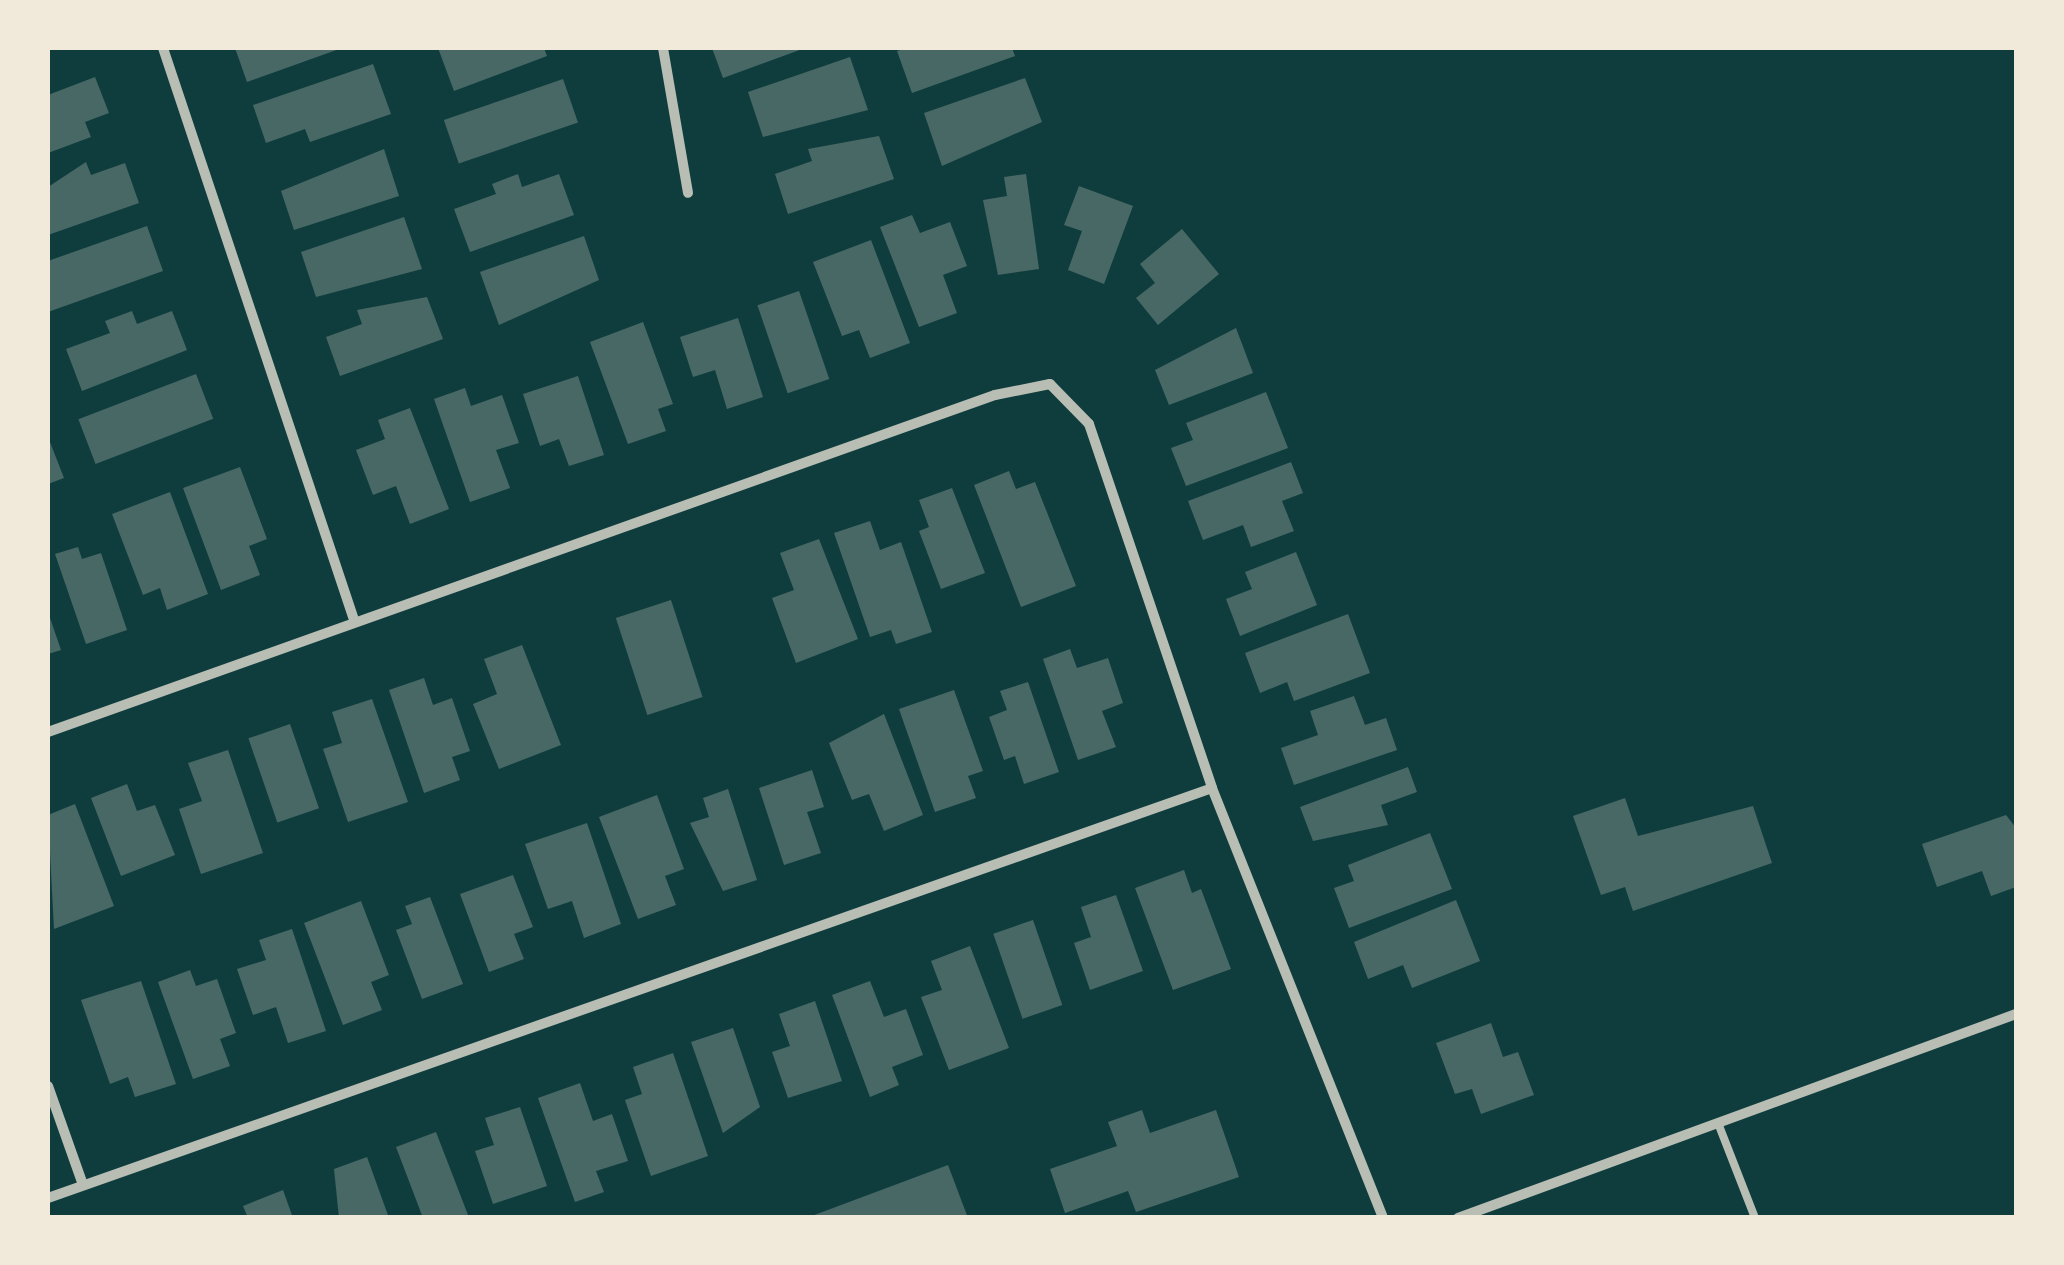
<!DOCTYPE html>
<html>
<head>
<meta charset="utf-8">
<style>
	body { margin:0 }
	#map { position:relative; width:2064px; height:1265px; overflow:hidden; background:#0f3d3e; font-family:"Fira Sans",sans-serif }
	div>[style] { position:absolute }
	[style*='--x'] { left:calc(var(--x)*1px); top:calc(var(--y)*1px); width:calc(var(--w)*1px); rotate:calc(var(--a)*1deg) }
	.building>* { inset:0; background:#486865; transform-origin:0 0 }
	.service>* { height:8px; margin:-4px; padding:0 4px; transform-origin:4px; border-radius:4px; background:#b8beb3 }
	.minor>* { height:10px; margin:-5px; padding:0 5px; transform-origin:5px; border-radius:5px; background:#b8beb3 }
	span { translate:-50% -50%; white-space:nowrap; text-align:center; line-height:1.15; -webkit-text-stroke:10px #f1e9da; paint-order:stroke }
	.frame { position:absolute; inset:0; border:50px solid #f1e9da; pointer-events:none }
</style>
</head>
<body>
<div id="map">
	<div class="building">
		<div style="clip-path:polygon(235px 48px,342px 48px,247px 82px)"></div>
		<div style="clip-path:polygon(438px 48px,544px 48px,547px 56px,454px 91px)"></div>
		<div style="clip-path:polygon(712px 48px,805px 48px,723px 78px)"></div>
		<div style="clip-path:polygon(907px 48px,1012px 48px,1015px 56px,912px 93px,897px 51px)"></div>
		<div style="clip-path:polygon(850px 57px,868px 110px,763px 137px,748px 92px)"></div>
		<div style="clip-path:polygon(373px 64px,391px 114px,310px 142px,305px 129px,266px 143px,253px 105px)"></div>
		<div style="clip-path:polygon(95px 77px,109px 113px,85px 122px,91px 137px,48px 153px,48px 95px)"></div>
		<div style="clip-path:polygon(1025px 78px,1042px 122px,942px 166px,924px 113px)"></div>
		<div style="left:563px;top:79px;width:46px;height:126px;rotate:71deg"></div>
		<div style="clip-path:polygon(879px 136px,894px 179px,788px 214px,775px 174px,812px 161px,808px 149px)"></div>
		<div style="clip-path:polygon(384px 149px,399px 196px,294px 230px,281px 191px)"></div>
		<div style="clip-path:polygon(86px 162px,91px 175px,125px 163px,139px 203px,48px 235px,48px 187px)"></div>
		<div style="clip-path:polygon(518px 174px,522px 187px,559px 174px,574px 215px,470px 252px,454px 209px,496px 194px,492px 184px)"></div>
		<div style="clip-path:polygon(1026px 174px,1039px 269px,998px 275px,983px 200px,1007px 196px,1004px 177px)"></div>
		<div style="clip-path:polygon(1079px 186px,1133px 206px,1104px 284px,1068px 270px,1082px 231px,1064px 225px)"></div>
		<div style="clip-path:polygon(912px 215px,920px 233px,950px 222px,967px 266px,943px 275px,957px 313px,919px 327px,880px 227px)"></div>
		<div style="clip-path:polygon(404px 217px,422px 269px,316px 297px,301px 252px)"></div>
		<div style="clip-path:polygon(147px 226px,163px 271px,48px 312px,48px 261px)"></div>
		<div style="clip-path:polygon(1182px 229px,1219px 274px,1158px 325px,1136px 298px,1155px 283px,1140px 264px)"></div>
		<div style="clip-path:polygon(584px 236px,599px 280px,499px 325px,480px 272px)"></div>
		<div style="clip-path:polygon(871px 240px,910px 343px,870px 358px,859px 330px,842px 336px,813px 262px)"></div>
		<div style="left:799px;top:291px;width:93px;height:44px;rotate:71deg"></div>
		<div style="clip-path:polygon(427px 297px,443px 339px,340px 376px,326px 337px,362px 324px,357px 310px)"></div>
		<div style="clip-path:polygon(132px 311px,137px 324px,172px 311px,187px 350px,82px 391px,66px 349px,110px 333px,105px 321px)"></div>
		<div style="clip-path:polygon(738px 318px,763px 397px,727px 409px,715px 370px,693px 377px,680px 337px)"></div>
		<div style="clip-path:polygon(643px 322px,673px 404px,658px 409px,666px 431px,628px 444px,590px 342px)"></div>
		<div style="clip-path:polygon(1236px 328px,1253px 373px,1169px 405px,1155px 370px)"></div>
		<div style="left:196px;top:374px;width:48px;height:126px;rotate:69deg"></div>
		<div style="clip-path:polygon(578px 376px,604px 455px,569px 466px,559px 439px,540px 446px,523px 394px)"></div>
		<div style="clip-path:polygon(465px 388px,471px 406px,502px 395px,519px 443px,496px 450px,510px 488px,470px 502px,434px 399px)"></div>
		<div style="clip-path:polygon(1266px 392px,1288px 448px,1186px 486px,1171px 448px,1193px 440px,1186px 423px)"></div>
		<div style="clip-path:polygon(410px 408px,449px 509px,410px 524px,396px 486px,373px 495px,356px 450px,385px 439px,378px 420px)"></div>
		<div style="clip-path:polygon(48px 437px,64px 478px,48px 484px)"></div>
		<div style="clip-path:polygon(1291px 462px,1303px 493px,1282px 501px,1294px 531px,1251px 547px,1243px 525px,1203px 540px,1188px 501px)"></div>
		<div style="clip-path:polygon(240px 467px,267px 539px,249px 546px,260px 575px,221px 590px,183px 488px)"></div>
		<div style="clip-path:polygon(1009px 471px,1016px 489px,1035px 482px,1076px 586px,1021px 607px,974px 485px)"></div>
		<div style="clip-path:polygon(952px 488px,985px 573px,941px 589px,919px 531px,929px 527px,919px 500px)"></div>
		<div style="clip-path:polygon(170px 492px,208px 594px,167px 610px,160px 588px,143px 595px,112px 514px)"></div>
		<div style="clip-path:polygon(870px 521px,880px 550px,901px 542px,932px 632px,896px 644px,891px 630px,870px 637px,834px 533px)"></div>
		<div style="clip-path:polygon(819px 539px,858px 639px,796px 663px,772px 598px,794px 590px,780px 553px)"></div>
		<div style="clip-path:polygon(78px 547px,82px 559px,101px 553px,127px 630px,86px 644px,55px 554px)"></div>
		<div style="clip-path:polygon(1296px 552px,1317px 605px,1240px 636px,1226px 599px,1252px 589px,1245px 572px)"></div>
		<div style="left:671px;top:600px;width:102px;height:58px;rotate:72deg"></div>
		<div style="clip-path:polygon(48px 612px,61px 650px,48px 654px)"></div>
		<div style="clip-path:polygon(1348px 614px,1370px 673px,1294px 701px,1287px 682px,1260px 693px,1245px 653px)"></div>
		<div style="clip-path:polygon(522px 645px,561px 745px,499px 769px,473px 704px,497px 694px,484px 659px)"></div>
		<div style="clip-path:polygon(1070px 649px,1077px 668px,1108px 658px,1123px 703px,1102px 711px,1116px 747px,1078px 760px,1043px 659px)"></div>
		<div style="clip-path:polygon(424px 678px,433px 705px,452px 698px,470px 751px,452px 757px,460px 780px,424px 793px,389px 690px)"></div>
		<div style="clip-path:polygon(1028px 682px,1059px 772px,1024px 784px,1015px 756px,1004px 760px,989px 717px,1007px 710px,1000px 691px)"></div>
		<div style="clip-path:polygon(954px 690px,983px 771px,968px 776px,976px 798px,935px 812px,899px 709px)"></div>
		<div style="clip-path:polygon(1354px 696px,1365px 725px,1386px 718px,1397px 750px,1294px 785px,1281px 748px,1318px 735px,1310px 711px)"></div>
		<div style="clip-path:polygon(372px 699px,408px 802px,348px 822px,323px 749px,342px 743px,332px 712px)"></div>
		<div style="clip-path:polygon(884px 714px,923px 815px,884px 831px,869px 794px,852px 800px,829px 743px)"></div>
		<div style="left:290px;top:724px;width:89px;height:44px;rotate:71deg"></div>
		<div style="clip-path:polygon(228px 750px,263px 853px,201px 874px,179px 809px,202px 801px,188px 763px)"></div>
		<div style="clip-path:polygon(1408px 767px,1417px 792px,1381px 805px,1388px 825px,1313px 841px,1300px 807px)"></div>
		<div style="clip-path:polygon(812px 770px,824px 807px,807px 812px,821px 853px,784px 865px,759px 788px)"></div>
		<div style="clip-path:polygon(127px 784px,137px 811px,155px 805px,175px 855px,121px 876px,91px 798px)"></div>
		<div style="clip-path:polygon(728px 789px,757px 880px,723px 891px,690px 823px,709px 817px,703px 798px)"></div>
		<div style="clip-path:polygon(657px 795px,684px 869px,665px 876px,676px 905px,638px 919px,599px 817px)"></div>
		<div style="clip-path:polygon(1625px 798px,1638px 836px,1753px 806px,1772px 863px,1633px 911px,1625px 887px,1601px 895px,1573px 816px)"></div>
		<div style="clip-path:polygon(75px 804px,114px 906px,54px 929px,48px 815px)"></div>
		<div style="clip-path:polygon(2006px 815px,2016px 828px,2016px 887px,1991px 896px,1982px 871px,1937px 887px,1922px 844px)"></div>
		<div style="clip-path:polygon(587px 823px,621px 924px,584px 938px,572px 901px,548px 909px,525px 844px)"></div>
		<div style="clip-path:polygon(1430px 833px,1452px 889px,1349px 928px,1334px 888px,1354px 881px,1348px 865px)"></div>
		<div style="clip-path:polygon(1184px 870px,1192px 893px,1201px 889px,1231px 969px,1173px 990px,1135px 888px)"></div>
		<div style="clip-path:polygon(513px 875px,533px 927px,514px 934px,524px 959px,489px 972px,460px 894px)"></div>
		<div style="clip-path:polygon(1116px 895px,1143px 971px,1090px 990px,1074px 943px,1091px 937px,1081px 907px)"></div>
		<div style="clip-path:polygon(430px 897px,463px 984px,422px 999px,396px 930px,412px 924px,405px 906px)"></div>
		<div style="clip-path:polygon(1456px 900px,1480px 961px,1412px 988px,1403px 965px,1368px 979px,1354px 942px)"></div>
		<div style="clip-path:polygon(361px 901px,389px 975px,371px 982px,382px 1010px,343px 1025px,304px 923px)"></div>
		<div style="left:1033px;top:920px;width:90px;height:42px;rotate:71deg"></div>
		<div style="clip-path:polygon(292px 929px,326px 1031px,288px 1043px,276px 1007px,253px 1015px,237px 969px,266px 960px,259px 940px)"></div>
		<div style="clip-path:polygon(970px 946px,1009px 1048px,949px 1070px,921px 997px,942px 990px,931px 961px)"></div>
		<div style="clip-path:polygon(190px 970px,196px 986px,217px 979px,236px 1033px,220px 1039px,230px 1066px,193px 1079px,158px 982px)"></div>
		<div style="clip-path:polygon(141px 981px,176px 1084px,135px 1097px,128px 1077px,110px 1084px,81px 1000px)"></div>
		<div style="clip-path:polygon(870px 981px,884px 1017px,906px 1009px,923px 1055px,892px 1067px,899px 1085px,870px 1097px,832px 995px)"></div>
		<div style="clip-path:polygon(815px 1001px,842px 1081px,788px 1098px,772px 1052px,790px 1046px,779px 1014px)"></div>
		<div style="clip-path:polygon(1491px 1023px,1503px 1057px,1518px 1052px,1534px 1095px,1481px 1114px,1472px 1089px,1455px 1094px,1436px 1043px)"></div>
		<div style="clip-path:polygon(733px 1028px,760px 1107px,723px 1133px,691px 1042px)"></div>
		<div style="clip-path:polygon(673px 1053px,708px 1156px,651px 1176px,625px 1100px,642px 1094px,633px 1067px)"></div>
		<div style="clip-path:polygon(580px 1083px,593px 1121px,612px 1114px,628px 1161px,596px 1171px,604px 1192px,575px 1202px,538px 1098px)"></div>
		<div style="clip-path:polygon(520px 1107px,547px 1186px,493px 1204px,475px 1151px,494px 1145px,485px 1118px)"></div>
		<div style="clip-path:polygon(1142px 1110px,1150px 1133px,1216px 1110px,1239px 1177px,1136px 1212px,1128px 1191px,1065px 1213px,1050px 1169px,1117px 1146px,1108px 1122px)"></div>
		<div style="clip-path:polygon(436px 1132px,468px 1215px,463px 1218px,423px 1218px,396px 1147px)"></div>
		<div style="clip-path:polygon(367px 1157px,389px 1218px,339px 1218px,334px 1169px)"></div>
		<div style="clip-path:polygon(948px 1165px,968px 1218px,809px 1218px,809px 1217px)"></div>
		<div style="clip-path:polygon(283px 1190px,293px 1218px,248px 1218px,243px 1206px)"></div>
	</div>
	<div class="service">
		<div style="--x:1718;--y:1123;--w:102;--a:68.7"></div>
	</div>
	<div class="minor">
		<div style="--x:163;--y:48;--w:600;--a:71.53"></div>
		<div style="--x:663;--y:48;--w:147;--a:80.2"></div>
		<div style="--x:48;--y:732;--w:1005;--a:-19.59"></div>
		<div style="--x:995;--y:395;--w:56;--a:-11.3"></div>
		<div style="--x:1050;--y:384;--w:56;--a:45.7"></div>
		<div style="--x:1089;--y:424;--w:384;--a:71.3"></div>
		<div style="--x:1212;--y:788;--w:463;--a:68.3"></div>
		<div style="--x:48;--y:1086;--w:105;--a:70.5"></div>
		<div style="--x:48;--y:1198;--w:1234;--a:-19.4"></div>
		<div style="--x:1458;--y:1218;--w:594;--a:-20.08"></div>
	</div>
	<div class="frame"></div>
</div>
</body>
</html>
